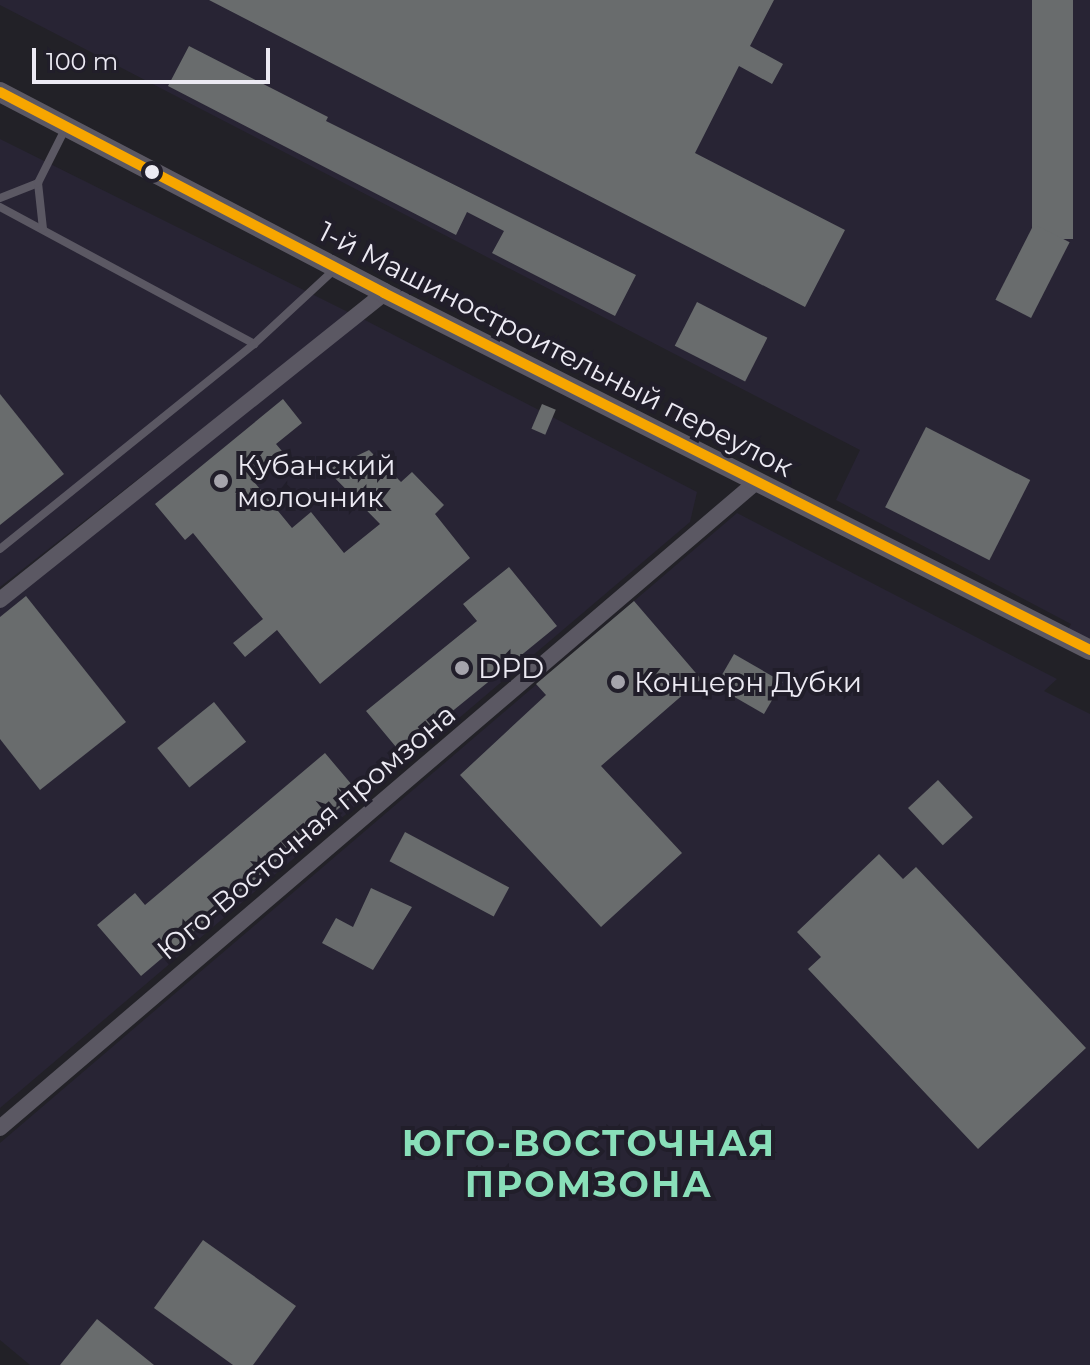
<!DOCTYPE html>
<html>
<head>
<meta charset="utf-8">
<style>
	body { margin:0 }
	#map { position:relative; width:1090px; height:1365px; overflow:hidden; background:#222127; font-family:Montserrat,sans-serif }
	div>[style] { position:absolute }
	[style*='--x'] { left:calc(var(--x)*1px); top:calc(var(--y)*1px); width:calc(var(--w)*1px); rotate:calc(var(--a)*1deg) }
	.built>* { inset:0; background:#282434 }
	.building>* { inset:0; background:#696c6d; transform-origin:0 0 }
	.service>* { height:8px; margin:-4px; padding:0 4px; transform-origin:4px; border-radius:4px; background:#5b5863 }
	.minor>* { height:16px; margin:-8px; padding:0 8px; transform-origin:8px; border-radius:8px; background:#5b5863 }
	.tertiary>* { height:20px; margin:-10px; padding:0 10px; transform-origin:10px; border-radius:10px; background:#5b5863 }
	.bus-1>* { height:10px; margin:-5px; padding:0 5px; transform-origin:5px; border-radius:5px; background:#f7a600 }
	.dots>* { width:22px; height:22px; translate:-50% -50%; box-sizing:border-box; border:4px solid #211e2a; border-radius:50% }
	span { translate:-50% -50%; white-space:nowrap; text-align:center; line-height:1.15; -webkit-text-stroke:8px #211e2a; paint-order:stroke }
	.street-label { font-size:28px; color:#eceaf3 }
	.poi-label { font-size:28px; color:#eceaf3 }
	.left { translate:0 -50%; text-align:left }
	.district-label { font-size:36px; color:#89dfb9; font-weight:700; letter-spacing:2px }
	.scale { position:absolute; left:32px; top:48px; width:238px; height:36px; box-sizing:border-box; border:4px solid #eceaf3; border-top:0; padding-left:10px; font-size:24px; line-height:28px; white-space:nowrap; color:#eceaf3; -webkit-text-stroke:6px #211e2a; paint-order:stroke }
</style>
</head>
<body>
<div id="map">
	<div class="built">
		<div style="clip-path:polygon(0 0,1090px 0,1090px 646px,1066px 633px,1071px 624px,836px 500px,860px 450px,0 5px)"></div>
		<div style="clip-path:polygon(0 139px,350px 313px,0 587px)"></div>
		<div style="clip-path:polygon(363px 319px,697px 492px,690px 522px,0 1108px,0 608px)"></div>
		<div style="clip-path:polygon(737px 513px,1057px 679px,1044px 691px,1090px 714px,1090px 1365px,30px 1365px,0 1340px,0 1143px)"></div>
	</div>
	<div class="building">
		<div style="clip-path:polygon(209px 0,774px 0,750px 46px,783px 64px,772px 84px,739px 66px,695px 153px,845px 230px,805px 307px)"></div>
		<div style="left:1032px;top:0;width:41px;height:239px"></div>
		<div style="clip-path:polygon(189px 46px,328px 117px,326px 121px,636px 275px,615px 316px,492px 253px,504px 231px,467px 212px,456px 235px,168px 86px)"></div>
		<div style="left:1034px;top:224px;width:40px;height:85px;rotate:27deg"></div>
		<div style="left:697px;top:302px;width:79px;height:49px;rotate:27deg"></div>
		<div style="clip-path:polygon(0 394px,64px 474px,0 525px)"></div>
		<div style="clip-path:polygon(283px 399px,302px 423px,276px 444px,287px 457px,255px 483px,292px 528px,311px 512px,344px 553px,380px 524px,327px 470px,369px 450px,401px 482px,412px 472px,444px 505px,435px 514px,470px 558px,320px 684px,277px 630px,245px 657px,233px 643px,263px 619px,193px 533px,185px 540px,155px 504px)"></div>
		<div style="left:542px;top:404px;width:15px;height:27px;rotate:23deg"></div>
		<div style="left:926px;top:427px;width:117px;height:90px;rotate:27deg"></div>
		<div style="clip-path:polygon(509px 567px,557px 626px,401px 753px,366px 711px,477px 621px,463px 604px)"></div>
		<div style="clip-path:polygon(26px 596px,126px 722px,40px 790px,0 739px,0 617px)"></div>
		<div style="clip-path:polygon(634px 601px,701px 679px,601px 766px,682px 853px,601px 927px,460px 775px,546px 695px,536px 684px)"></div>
		<div style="left:734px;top:654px;width:56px;height:37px;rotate:30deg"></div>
		<div style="left:214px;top:702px;width:51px;height:73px;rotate:51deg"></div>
		<div style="clip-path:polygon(325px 753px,358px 792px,141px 976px,97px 925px,135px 893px,145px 905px)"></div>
		<div style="left:938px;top:780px;width:51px;height:41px;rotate:47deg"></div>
		<div style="left:405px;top:832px;width:118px;height:33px;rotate:28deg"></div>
		<div style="clip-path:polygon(879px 854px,903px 879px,916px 867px,1086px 1048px,978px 1149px,808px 969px,821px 957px,797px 932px)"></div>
		<div style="clip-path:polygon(371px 888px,412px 907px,373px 970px,322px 943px,336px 918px,353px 927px)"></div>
		<div style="clip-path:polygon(203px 1240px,296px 1306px,253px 1365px,233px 1365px,154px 1308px)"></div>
		<div style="clip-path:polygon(97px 1319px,154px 1365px,60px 1365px)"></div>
	</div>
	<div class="service">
		<div style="--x:0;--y:198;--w:41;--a:-21.5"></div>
		<div style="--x:0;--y:207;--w:289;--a:28.3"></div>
		<div style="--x:254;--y:344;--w:110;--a:-42.8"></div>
		<div style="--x:43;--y:229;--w:46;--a:-96.2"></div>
		<div style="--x:38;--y:183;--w:63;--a:-63.4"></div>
		<div style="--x:0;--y:549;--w:326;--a:-38.9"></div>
	</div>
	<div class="minor">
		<div style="--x:0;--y:600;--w:492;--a:-38.6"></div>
		<div style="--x:0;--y:1128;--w:993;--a:-40.51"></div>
	</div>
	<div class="tertiary">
		<div style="--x:0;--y:92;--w:433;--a:27.6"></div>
		<div style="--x:384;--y:293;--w:791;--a:26.82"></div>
	</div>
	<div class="bus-1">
		<div style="--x:0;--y:92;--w:433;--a:27.6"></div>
		<div style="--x:384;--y:293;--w:791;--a:26.82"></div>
	</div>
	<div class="dots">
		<div style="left:152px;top:172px;background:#eceaf3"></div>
		<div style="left:221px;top:481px;background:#a5a4ac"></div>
		<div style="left:462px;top:668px;background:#a5a4ac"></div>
		<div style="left:618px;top:682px;background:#a5a4ac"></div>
	</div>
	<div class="street-label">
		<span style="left:556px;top:349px;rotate:27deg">1-й Машиностроительный переулок</span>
		<span style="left:306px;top:832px;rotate:-40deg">Юго-Восточная промзона</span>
	</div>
	<div class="poi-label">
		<span class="left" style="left:237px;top:481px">Кубанский<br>молочник</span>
		<span class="left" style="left:478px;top:668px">DPD</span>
		<span class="left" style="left:634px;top:682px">Концерн Дубки</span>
	</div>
	<div class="district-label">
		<span style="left:589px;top:1164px">ЮГО-ВОСТОЧНАЯ<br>ПРОМЗОНА</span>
	</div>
	<div class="scale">100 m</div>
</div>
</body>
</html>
